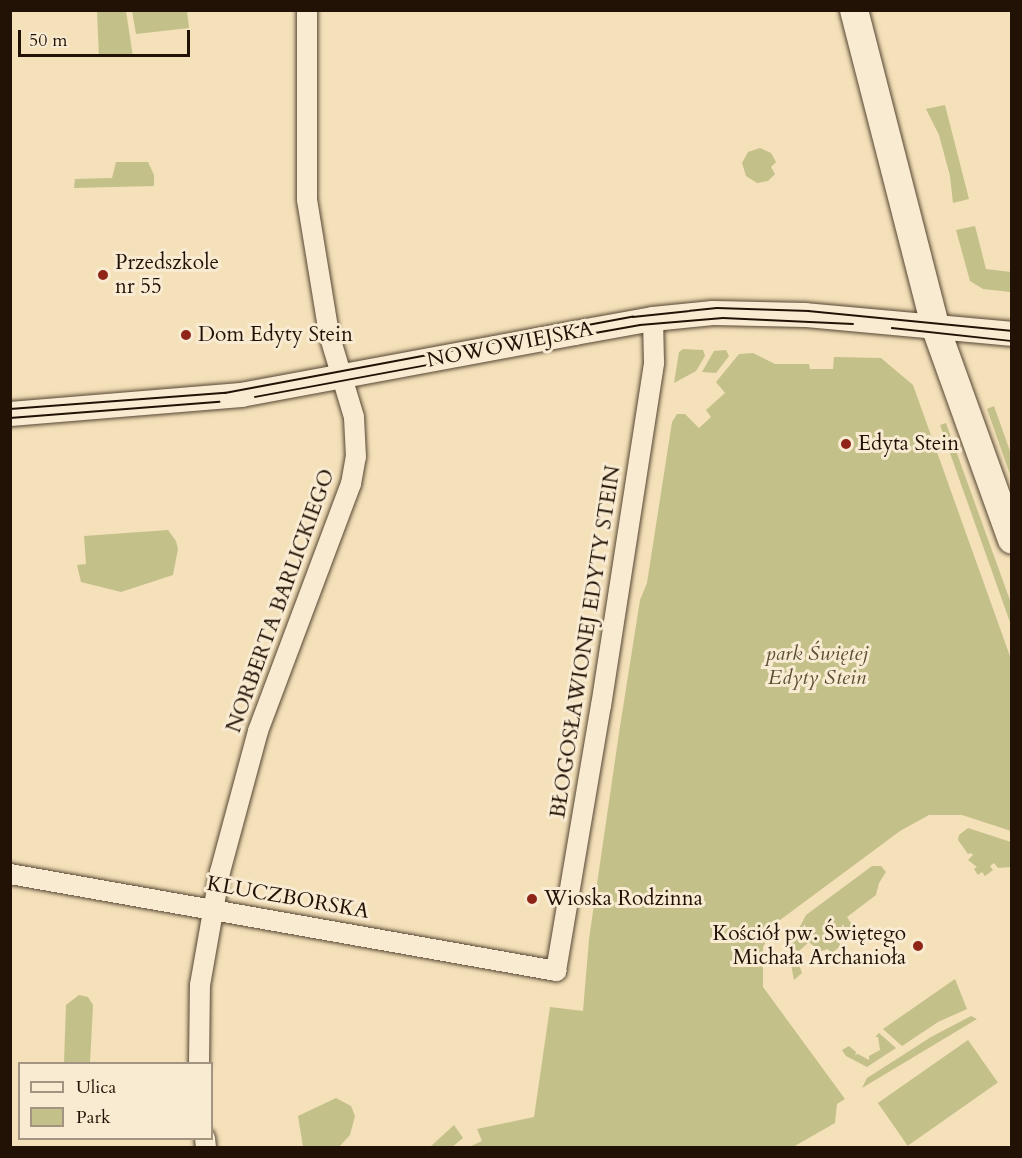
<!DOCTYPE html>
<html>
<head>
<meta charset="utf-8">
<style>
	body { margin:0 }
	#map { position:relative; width:1022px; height:1158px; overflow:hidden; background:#f4e0b9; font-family:Cardo,serif }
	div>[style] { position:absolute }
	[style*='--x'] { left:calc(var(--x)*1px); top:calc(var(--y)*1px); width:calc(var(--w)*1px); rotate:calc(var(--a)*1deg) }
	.green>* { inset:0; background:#c4c08a; transform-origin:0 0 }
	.roads { filter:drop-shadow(0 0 2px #564632) drop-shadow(0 0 2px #564632) }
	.minor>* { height:20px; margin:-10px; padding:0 10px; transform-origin:10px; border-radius:10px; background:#f8ebd2 }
	.tertiary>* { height:24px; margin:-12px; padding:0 12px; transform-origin:12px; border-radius:12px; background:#f8ebd2 }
	.secondary>* { height:28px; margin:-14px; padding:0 14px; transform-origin:14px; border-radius:14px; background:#f8ebd2 }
	.tram>* { height:1.5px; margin:-0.75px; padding:0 0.75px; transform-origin:0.75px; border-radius:0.75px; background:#211205 }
	.dots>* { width:16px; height:16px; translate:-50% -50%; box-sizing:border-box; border:3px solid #f8ebd2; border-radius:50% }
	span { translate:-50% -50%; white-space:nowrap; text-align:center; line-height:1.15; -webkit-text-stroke:6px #f8ebd2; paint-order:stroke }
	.poi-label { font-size:21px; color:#211205 }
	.left { translate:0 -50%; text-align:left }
	.right { translate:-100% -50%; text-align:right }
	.street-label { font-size:21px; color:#211205 }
	.park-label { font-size:21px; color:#5a4f34; font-style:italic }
	.frame { position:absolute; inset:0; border:12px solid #211205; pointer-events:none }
	.legend { position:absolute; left:18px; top:1062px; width:195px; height:78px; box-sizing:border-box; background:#f8ebd2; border:2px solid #a29480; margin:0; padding:8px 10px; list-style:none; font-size:18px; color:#211205 }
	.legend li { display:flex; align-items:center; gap:12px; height:30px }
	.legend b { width:30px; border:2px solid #a29480 }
	.scale { position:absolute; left:18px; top:30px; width:172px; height:27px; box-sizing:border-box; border:3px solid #211205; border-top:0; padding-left:8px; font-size:18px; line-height:21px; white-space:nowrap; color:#211205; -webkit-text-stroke:4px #f8ebd2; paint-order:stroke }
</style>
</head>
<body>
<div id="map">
	<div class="green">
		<div style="clip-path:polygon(97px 11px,126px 11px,133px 57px,99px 57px)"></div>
		<div style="clip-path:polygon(132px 11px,187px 11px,189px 28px,136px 34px)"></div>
		<div style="clip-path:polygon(945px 105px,969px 199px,953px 203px,950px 176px,939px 135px,926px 109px)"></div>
		<div style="clip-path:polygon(760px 148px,771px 153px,776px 162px,771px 167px,775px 174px,768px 181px,757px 183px,746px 176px,742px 163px,748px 152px)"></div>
		<div style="clip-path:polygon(116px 162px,148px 162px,154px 175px,154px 186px,74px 188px,75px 179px,112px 178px)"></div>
		<div style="clip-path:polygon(975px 226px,986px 269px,1011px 272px,1011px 292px,983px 289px,970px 281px,956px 230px)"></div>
		<div style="clip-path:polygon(683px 349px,703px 350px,705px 356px,696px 371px,674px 383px,679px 352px)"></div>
		<div style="clip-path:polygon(726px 350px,729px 356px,716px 373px,702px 372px,714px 351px)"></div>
		<div style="clip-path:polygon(753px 353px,775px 364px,809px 364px,810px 369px,833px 369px,834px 357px,881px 358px,913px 385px,1011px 659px,1011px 831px,962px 815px,929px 815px,900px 831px,776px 923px,763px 947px,763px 987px,845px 1099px,837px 1104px,835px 1123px,793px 1147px,469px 1147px,482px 1141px,477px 1129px,534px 1117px,550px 1007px,583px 1011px,589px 939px,619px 733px,640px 600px,647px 583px,672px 422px,677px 414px,685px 414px,699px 428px,711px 417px,706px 410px,725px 393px,716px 382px,739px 354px)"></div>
		<div style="clip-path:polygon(994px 406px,1011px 454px,1011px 477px,987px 409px)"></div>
		<div style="clip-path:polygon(946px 423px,1011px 603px,1011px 625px,940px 425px)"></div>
		<div style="clip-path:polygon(168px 530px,176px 541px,178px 549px,173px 575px,121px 592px,81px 582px,77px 565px,86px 564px,84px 536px)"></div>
		<div style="clip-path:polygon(968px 828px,1011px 842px,1011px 867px,998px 868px,994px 863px,990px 866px,993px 870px,985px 876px,982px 872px,978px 875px,974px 869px,977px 867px,968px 860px,973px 855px,971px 853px,968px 854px,958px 840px,959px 835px)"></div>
		<div style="clip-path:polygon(872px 866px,881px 866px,886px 872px,879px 883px,876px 895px,847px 917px,858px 934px,845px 943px,841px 938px,838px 941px,841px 946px,831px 953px,828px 949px,821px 951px,820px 947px,817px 949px,809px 942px,799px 951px,796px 950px,798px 962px,795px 964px,799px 965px,802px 973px,794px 980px,788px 949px,806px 915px)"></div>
		<div style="clip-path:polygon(955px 979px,967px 1009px,938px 1022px,902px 1046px,883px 1029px)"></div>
		<div style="clip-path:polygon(79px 995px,88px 997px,93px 1005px,90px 1063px,64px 1063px,66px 1005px)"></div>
		<div style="clip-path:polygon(971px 1016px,977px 1019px,862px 1088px,867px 1078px,931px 1037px)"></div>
		<div style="clip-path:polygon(879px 1033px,896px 1048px,867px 1067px,846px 1056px,842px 1050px,849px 1046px,856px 1052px,855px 1055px,858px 1054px,869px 1060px,869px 1056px,880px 1050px,878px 1037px,875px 1037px)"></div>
		<div style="left:968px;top:1040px;width:52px;height:110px;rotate:55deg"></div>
		<div style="clip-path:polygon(336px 1098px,351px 1106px,355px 1116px,350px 1135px,339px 1147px,303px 1147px,298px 1116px)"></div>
		<div style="clip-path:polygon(454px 1125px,463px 1138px,452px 1147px,430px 1147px)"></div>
	</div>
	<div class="roads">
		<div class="minor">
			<div style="--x:10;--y:874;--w:555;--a:10.07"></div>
			<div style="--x:556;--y:971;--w:269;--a:-80.4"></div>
			<div style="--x:601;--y:706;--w:348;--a:-81.2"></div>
			<div style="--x:654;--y:362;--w:43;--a:-91.3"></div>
			<div style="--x:199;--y:1064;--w:79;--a:-89.3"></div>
			<div style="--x:200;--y:985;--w:115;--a:-80"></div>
			<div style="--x:220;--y:872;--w:146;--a:-74.9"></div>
			<div style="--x:258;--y:731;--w:264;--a:-69.4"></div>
			<div style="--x:351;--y:484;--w:27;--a:-80"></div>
			<div style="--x:356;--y:457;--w:40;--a:-92.9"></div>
			<div style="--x:354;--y:417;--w:87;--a:-106.8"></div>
			<div style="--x:329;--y:334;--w:136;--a:-99.3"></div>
			<div style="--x:307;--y:200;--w:190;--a:-90"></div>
			<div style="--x:205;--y:1138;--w:10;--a:84"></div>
		</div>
		<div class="tertiary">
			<div style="--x:10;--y:414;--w:232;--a:-4.7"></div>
			<div style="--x:241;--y:395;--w:340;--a:-10.5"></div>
			<div style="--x:575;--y:333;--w:79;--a:-10.2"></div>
			<div style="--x:653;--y:319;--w:60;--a:-5.7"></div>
			<div style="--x:713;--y:313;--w:92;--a:1.2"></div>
			<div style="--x:805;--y:315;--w:208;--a:5.2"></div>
		</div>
		<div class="secondary">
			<div style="--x:854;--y:10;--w:326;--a:75.6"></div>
			<div style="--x:935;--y:326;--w:227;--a:70.2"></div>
		</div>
	</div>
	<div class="tram">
		<div style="--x:892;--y:328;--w:121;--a:6.2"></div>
		<div style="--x:567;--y:338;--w:74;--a:-10.1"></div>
		<div style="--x:640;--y:325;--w:83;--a:-4.8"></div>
		<div style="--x:723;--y:318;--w:130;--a:2.6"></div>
		<div style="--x:255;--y:397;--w:186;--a:-10.5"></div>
		<div style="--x:10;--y:409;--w:216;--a:-4.3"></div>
		<div style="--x:225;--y:393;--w:415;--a:-10.6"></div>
		<div style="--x:633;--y:317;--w:84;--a:-6.1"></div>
		<div style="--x:717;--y:308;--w:92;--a:1.9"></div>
		<div style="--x:809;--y:311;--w:204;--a:5.6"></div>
		<div style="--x:10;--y:418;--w:210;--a:-4.4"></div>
	</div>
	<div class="dots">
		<div style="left:103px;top:275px;background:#8f2418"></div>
		<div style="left:186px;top:335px;background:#8f2418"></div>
		<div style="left:846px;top:444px;background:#8f2418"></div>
		<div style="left:532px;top:899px;background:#8f2418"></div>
		<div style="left:918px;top:946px;background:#8f2418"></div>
	</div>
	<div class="poi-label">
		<span class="left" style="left:115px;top:275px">Przedszkole<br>nr 55</span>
		<span class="left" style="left:198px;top:335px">Dom Edyty Stein</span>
		<span class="left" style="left:858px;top:444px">Edyta Stein</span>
		<span class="left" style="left:544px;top:899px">Wioska Rodzinna</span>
		<span class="right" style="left:906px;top:946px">Kościół pw. Świętego<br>Michała Archanioła</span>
	</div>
	<div class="street-label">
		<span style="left:510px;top:345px;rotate:-11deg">NOWOWIEJSKA</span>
		<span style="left:281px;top:601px;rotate:-70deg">NORBERTA BARLICKIEGO</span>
		<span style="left:586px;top:642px;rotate:-81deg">BŁOGOSŁAWIONEJ EDYTY STEIN</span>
		<span style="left:288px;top:898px;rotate:10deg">KLUCZBORSKA</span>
	</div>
	<div class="park-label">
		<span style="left:817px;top:666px">park Świętej<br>Edyty Stein</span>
	</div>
	<div class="frame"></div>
	<ul class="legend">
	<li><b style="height:8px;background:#f8ebd2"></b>Ulica</li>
	<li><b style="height:16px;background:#c4c08a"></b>Park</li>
	</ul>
	<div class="scale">50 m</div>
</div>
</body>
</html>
